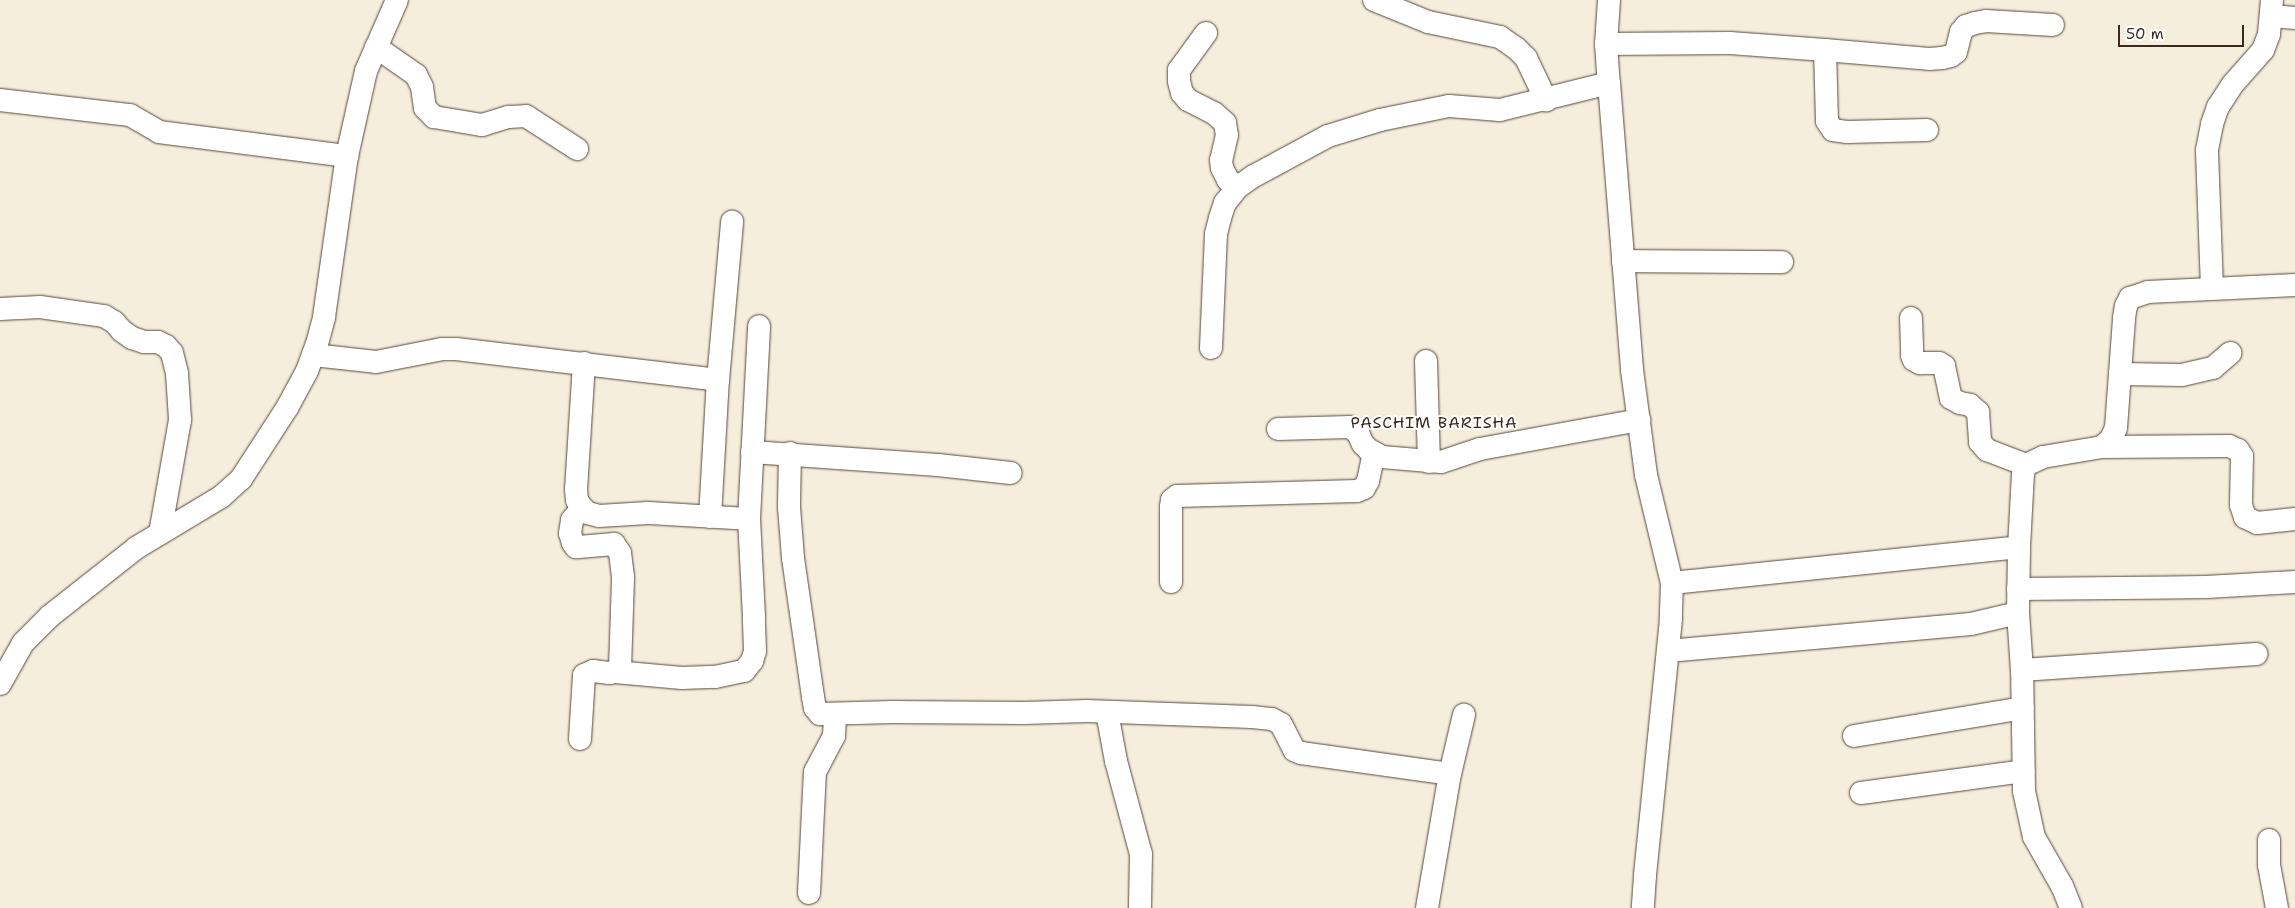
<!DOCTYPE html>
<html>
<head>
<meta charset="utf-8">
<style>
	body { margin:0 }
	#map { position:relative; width:2295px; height:908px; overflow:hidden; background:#f5eedc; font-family:"Shantell Sans",sans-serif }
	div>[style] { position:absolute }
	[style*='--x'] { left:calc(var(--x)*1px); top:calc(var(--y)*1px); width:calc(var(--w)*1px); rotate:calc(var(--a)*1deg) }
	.roads { filter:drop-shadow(0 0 1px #57473a) drop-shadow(0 0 1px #57473a) }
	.minor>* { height:22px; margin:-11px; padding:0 11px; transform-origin:11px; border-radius:11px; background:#fff }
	span { translate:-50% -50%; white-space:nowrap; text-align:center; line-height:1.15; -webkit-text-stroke:4px #fff; paint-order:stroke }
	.neighbourhood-label { font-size:16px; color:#3b2a1e; letter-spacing:1px }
	.scale { position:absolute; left:2118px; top:25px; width:126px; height:22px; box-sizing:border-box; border:2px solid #3b2a1e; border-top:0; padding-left:6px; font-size:15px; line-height:18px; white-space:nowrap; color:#3b2a1e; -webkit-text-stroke:4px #fff; paint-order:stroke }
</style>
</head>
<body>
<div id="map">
	<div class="roads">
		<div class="minor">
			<div style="--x:1374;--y:0;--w:58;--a:22.2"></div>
			<div style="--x:1428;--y:22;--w:74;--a:11.8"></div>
			<div style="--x:1500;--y:37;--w:19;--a:35"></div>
			<div style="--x:1516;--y:48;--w:14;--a:45"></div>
			<div style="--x:1526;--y:58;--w:47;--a:64.5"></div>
			<div style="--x:1609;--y:0;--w:44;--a:93.9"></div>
			<div style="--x:1606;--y:44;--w:39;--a:86"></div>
			<div style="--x:1609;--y:83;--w:288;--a:85.4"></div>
			<div style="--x:1632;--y:370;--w:106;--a:82.4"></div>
			<div style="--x:1646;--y:475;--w:111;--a:76.5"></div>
			<div style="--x:1672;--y:583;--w:36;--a:92"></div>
			<div style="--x:1671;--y:619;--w:258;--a:95.8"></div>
			<div style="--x:1645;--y:876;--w:32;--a:94"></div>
			<div style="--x:2272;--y:16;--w:23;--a:5"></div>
			<div style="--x:1206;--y:33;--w:46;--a:126.1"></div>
			<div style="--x:1179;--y:70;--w:11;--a:90"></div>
			<div style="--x:1179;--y:81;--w:12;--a:76"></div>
			<div style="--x:1182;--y:93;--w:9;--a:49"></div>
			<div style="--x:1188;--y:100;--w:29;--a:27"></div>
			<div style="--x:1214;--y:113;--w:15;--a:42"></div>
			<div style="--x:1225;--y:123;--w:12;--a:81"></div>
			<div style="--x:1227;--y:135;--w:26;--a:103"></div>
			<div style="--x:1221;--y:160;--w:8;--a:83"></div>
			<div style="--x:1222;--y:168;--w:13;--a:63"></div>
			<div style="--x:1228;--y:180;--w:12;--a:35"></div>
			<div style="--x:1606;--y:44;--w:124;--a:-0.5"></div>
			<div style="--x:1730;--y:43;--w:95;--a:4.2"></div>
			<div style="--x:376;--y:47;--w:49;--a:35"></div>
			<div style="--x:416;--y:75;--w:13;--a:63"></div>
			<div style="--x:422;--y:87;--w:21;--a:82"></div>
			<div style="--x:425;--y:108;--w:13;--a:45"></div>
			<div style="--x:434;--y:117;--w:49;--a:9.5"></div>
			<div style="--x:482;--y:125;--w:28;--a:-17"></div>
			<div style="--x:509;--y:117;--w:17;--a:-3"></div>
			<div style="--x:526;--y:116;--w:61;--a:32.9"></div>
			<div style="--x:0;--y:100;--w:131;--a:6.6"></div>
			<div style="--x:130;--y:115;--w:34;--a:30"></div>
			<div style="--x:159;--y:132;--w:190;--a:7.3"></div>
			<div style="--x:1927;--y:130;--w:80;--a:178.6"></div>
			<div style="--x:1847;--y:132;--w:14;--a:-172"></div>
			<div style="--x:1833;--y:130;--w:11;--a:-124"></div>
			<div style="--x:1827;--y:121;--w:71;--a:-91.6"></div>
			<div style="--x:1825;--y:50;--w:104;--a:4.9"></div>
			<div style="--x:1929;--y:59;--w:13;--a:-4"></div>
			<div style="--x:1942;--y:58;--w:9;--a:-13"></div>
			<div style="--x:1951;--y:56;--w:6;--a:-39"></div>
			<div style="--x:1956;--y:52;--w:21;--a:-76"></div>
			<div style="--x:1961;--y:32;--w:8;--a:-50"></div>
			<div style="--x:1966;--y:26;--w:9;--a:-18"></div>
			<div style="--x:1975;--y:23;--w:11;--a:-10"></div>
			<div style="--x:1986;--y:21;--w:67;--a:3.4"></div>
			<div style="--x:1623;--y:261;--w:159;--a:0.4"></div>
			<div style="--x:2212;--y:288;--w:138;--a:-92.1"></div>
			<div style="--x:2207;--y:150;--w:26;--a:-79"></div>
			<div style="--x:2212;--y:124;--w:18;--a:-71"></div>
			<div style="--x:2218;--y:107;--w:27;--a:-57"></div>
			<div style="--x:2233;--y:84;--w:45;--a:-48.6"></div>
			<div style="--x:2263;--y:50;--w:17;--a:-69"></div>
			<div style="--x:2269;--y:34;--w:34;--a:-85"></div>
			<div style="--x:0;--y:309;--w:40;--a:-2.9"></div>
			<div style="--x:40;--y:307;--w:65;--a:8"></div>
			<div style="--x:104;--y:316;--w:12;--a:31"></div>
			<div style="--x:114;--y:322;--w:12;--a:48"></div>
			<div style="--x:122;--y:331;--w:12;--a:35"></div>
			<div style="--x:132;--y:338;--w:13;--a:18"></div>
			<div style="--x:144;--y:342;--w:14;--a:0"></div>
			<div style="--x:158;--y:342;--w:9;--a:27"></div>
			<div style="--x:166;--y:346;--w:9;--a:49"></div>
			<div style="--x:172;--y:353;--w:21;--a:76"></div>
			<div style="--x:177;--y:373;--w:47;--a:86.3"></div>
			<div style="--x:180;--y:420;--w:115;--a:100"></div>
			<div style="--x:1911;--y:318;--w:38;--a:88"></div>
			<div style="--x:1912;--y:356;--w:4;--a:63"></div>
			<div style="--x:1914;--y:360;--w:7;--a:27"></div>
			<div style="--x:1920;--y:363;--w:19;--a:0"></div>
			<div style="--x:1939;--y:363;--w:6;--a:31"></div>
			<div style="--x:1944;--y:366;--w:33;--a:78"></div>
			<div style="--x:1951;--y:398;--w:10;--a:29"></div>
			<div style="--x:1960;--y:403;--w:10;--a:11"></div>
			<div style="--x:1970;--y:405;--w:11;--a:41"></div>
			<div style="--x:1978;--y:412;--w:30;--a:86"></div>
			<div style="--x:1980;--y:442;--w:11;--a:49"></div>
			<div style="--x:1987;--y:450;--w:42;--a:21"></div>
			<div style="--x:1211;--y:348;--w:114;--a:-87.5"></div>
			<div style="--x:1216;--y:234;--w:16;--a:-76"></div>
			<div style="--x:1220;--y:218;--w:16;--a:-72"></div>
			<div style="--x:1225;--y:203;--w:21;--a:-51"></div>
			<div style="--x:1238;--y:187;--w:19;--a:-35"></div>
			<div style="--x:1254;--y:176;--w:84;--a:-28.4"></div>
			<div style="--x:1328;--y:136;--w:54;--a:-17.1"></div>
			<div style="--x:1380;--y:120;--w:70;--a:-11.5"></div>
			<div style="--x:1449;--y:106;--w:51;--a:4.5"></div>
			<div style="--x:1500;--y:110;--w:112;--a:-13.9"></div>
			<div style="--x:313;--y:355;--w:63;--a:6.3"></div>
			<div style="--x:376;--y:362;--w:67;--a:-11.1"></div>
			<div style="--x:442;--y:349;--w:14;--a:0"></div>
			<div style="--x:456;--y:349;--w:264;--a:6.7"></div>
			<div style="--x:1426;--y:361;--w:101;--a:88.3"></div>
			<div style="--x:584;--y:363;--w:126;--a:93.6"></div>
			<div style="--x:576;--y:489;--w:11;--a:85"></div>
			<div style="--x:577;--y:500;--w:9;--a:58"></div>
			<div style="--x:582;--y:508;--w:8;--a:40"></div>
			<div style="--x:588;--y:513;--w:11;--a:15"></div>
			<div style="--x:599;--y:516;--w:49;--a:-3.5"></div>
			<div style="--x:648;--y:513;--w:101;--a:3.4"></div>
			<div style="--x:2120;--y:374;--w:62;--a:0.9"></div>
			<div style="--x:2182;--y:375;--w:32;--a:-13"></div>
			<div style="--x:2213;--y:368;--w:23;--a:-41"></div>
			<div style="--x:1278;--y:429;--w:72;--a:-1.6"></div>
			<div style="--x:1350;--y:427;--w:10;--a:37"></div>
			<div style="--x:1358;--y:433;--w:12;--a:66"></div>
			<div style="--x:1363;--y:444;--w:8;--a:45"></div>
			<div style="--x:1369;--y:450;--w:15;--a:28"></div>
			<div style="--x:1382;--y:457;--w:59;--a:4.8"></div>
			<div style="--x:1441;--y:462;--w:41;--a:-18.4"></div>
			<div style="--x:1480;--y:449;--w:162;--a:-10.3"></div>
			<div style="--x:2102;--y:447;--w:12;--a:-42"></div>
			<div style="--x:2111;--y:439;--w:12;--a:-66"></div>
			<div style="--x:2116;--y:428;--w:110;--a:-85.8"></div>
			<div style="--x:2124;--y:318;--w:12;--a:-81"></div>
			<div style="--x:2126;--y:306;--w:9;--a:-63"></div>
			<div style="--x:2130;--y:298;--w:19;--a:-18"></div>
			<div style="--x:2148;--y:292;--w:147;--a:-2.7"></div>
			<div style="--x:752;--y:452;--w:186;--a:4"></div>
			<div style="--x:938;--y:465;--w:73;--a:6.3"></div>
			<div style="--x:790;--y:453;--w:54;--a:91.1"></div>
			<div style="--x:789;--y:507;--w:51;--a:85.5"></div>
			<div style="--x:793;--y:558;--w:140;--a:81.8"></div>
			<div style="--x:813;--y:697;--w:11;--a:80"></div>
			<div style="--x:815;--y:708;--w:8;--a:50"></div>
			<div style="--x:820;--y:714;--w:72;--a:-1.6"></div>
			<div style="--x:892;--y:712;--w:132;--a:0.4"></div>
			<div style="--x:1024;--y:713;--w:63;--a:-1.8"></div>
			<div style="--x:1087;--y:711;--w:165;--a:2.1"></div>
			<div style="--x:1252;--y:717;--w:20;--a:6"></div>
			<div style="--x:1272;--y:719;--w:10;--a:29"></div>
			<div style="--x:1281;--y:724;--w:29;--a:63"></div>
			<div style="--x:1294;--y:750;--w:8;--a:23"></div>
			<div style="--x:1301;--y:753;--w:150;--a:8"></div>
			<div style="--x:710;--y:517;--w:137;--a:-86.7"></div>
			<div style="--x:718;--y:380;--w:159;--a:-84.9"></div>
			<div style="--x:1171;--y:582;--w:75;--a:-90"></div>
			<div style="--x:1171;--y:507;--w:7;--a:-82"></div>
			<div style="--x:1172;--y:500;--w:6;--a:-39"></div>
			<div style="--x:1177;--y:496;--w:180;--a:-1.6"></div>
			<div style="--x:1357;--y:491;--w:8;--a:-23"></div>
			<div style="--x:1364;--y:488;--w:8;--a:-60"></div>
			<div style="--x:1368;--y:481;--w:29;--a:-78"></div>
			<div style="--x:1672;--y:583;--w:349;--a:-5.9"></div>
			<div style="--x:2018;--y:589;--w:188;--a:-0.6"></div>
			<div style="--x:2206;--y:587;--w:89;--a:-3.2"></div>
			<div style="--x:1668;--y:651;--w:304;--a:-5.1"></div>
			<div style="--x:1971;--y:624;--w:48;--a:-13.2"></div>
			<div style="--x:2022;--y:670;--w:235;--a:-3.9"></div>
			<div style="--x:615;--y:672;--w:67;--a:5.1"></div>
			<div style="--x:682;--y:678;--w:33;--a:-2"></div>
			<div style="--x:715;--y:677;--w:30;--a:-12"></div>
			<div style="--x:744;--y:671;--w:13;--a:-51"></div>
			<div style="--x:752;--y:661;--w:10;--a:-73"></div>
			<div style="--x:755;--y:651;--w:34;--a:-92"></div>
			<div style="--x:754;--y:617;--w:98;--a:-92.9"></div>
			<div style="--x:749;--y:519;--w:193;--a:-87"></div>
			<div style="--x:0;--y:684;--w:47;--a:-60.7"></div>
			<div style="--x:23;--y:643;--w:38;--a:-45"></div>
			<div style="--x:50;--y:616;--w:110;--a:-38.3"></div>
			<div style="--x:136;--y:548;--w:99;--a:-31"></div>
			<div style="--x:221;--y:497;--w:27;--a:-42"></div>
			<div style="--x:241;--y:479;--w:85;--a:-57.1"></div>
			<div style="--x:287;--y:408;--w:42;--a:-61.6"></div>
			<div style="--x:307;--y:371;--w:29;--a:-70"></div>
			<div style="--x:317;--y:344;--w:28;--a:-75"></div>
			<div style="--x:324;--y:317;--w:163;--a:-81.9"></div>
			<div style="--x:347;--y:156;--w:87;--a:-77.4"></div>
			<div style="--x:366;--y:71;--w:77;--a:-66.4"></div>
			<div style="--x:1107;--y:712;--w:50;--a:79.6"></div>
			<div style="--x:1116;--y:761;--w:96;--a:75"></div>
			<div style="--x:1141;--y:854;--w:54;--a:91.1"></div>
			<div style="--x:1854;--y:736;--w:171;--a:-9.4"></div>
			<div style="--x:580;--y:739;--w:64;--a:-86.4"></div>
			<div style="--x:584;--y:675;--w:10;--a:-24"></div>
			<div style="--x:593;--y:671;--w:17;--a:7"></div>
			<div style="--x:610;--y:673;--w:11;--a:-22"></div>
			<div style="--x:620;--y:669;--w:92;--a:-88.1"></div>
			<div style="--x:623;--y:577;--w:24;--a:-97"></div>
			<div style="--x:620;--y:553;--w:11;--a:-124"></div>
			<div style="--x:614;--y:544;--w:38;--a:175"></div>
			<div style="--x:576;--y:547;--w:5;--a:-127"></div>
			<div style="--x:573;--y:543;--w:10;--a:-107"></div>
			<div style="--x:570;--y:533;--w:13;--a:-81"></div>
			<div style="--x:572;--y:520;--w:16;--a:-50"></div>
			<div style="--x:1861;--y:793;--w:164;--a:-7.7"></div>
			<div style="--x:2269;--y:840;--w:25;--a:90"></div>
			<div style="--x:2269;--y:865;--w:44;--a:79.5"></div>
			<div style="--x:809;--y:893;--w:121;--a:-87.2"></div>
			<div style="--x:815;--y:772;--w:41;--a:-62.2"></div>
			<div style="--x:834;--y:736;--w:22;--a:-87"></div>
			<div style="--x:1427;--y:908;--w:136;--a:-80.3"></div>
			<div style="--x:1450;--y:774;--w:61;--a:-76.7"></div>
			<div style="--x:2071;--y:908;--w:24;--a:-112"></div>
			<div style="--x:2062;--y:886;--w:56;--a:-119.7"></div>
			<div style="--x:2034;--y:837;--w:47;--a:-102.3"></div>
			<div style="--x:2024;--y:791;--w:121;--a:-90.9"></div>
			<div style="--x:2022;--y:670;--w:57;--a:-94"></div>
			<div style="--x:2018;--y:613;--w:66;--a:-89.1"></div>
			<div style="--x:2019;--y:547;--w:74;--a:-86.9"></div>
			<div style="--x:2023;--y:473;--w:9;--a:-69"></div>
			<div style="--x:2026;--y:465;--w:19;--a:-25"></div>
			<div style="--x:2043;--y:457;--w:60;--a:-9.6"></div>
			<div style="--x:2102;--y:447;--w:127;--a:-0.5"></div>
			<div style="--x:2229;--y:446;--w:10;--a:24"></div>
			<div style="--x:2238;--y:450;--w:7;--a:56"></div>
			<div style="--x:2242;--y:456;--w:49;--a:91.2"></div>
			<div style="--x:2241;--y:505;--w:13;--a:72"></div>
			<div style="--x:2245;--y:517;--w:13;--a:27"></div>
			<div style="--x:2257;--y:523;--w:38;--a:-6"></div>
		</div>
	</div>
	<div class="neighbourhood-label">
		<span style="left:1434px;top:423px">PASCHIM BARISHA</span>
	</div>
	<div class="scale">50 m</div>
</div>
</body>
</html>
